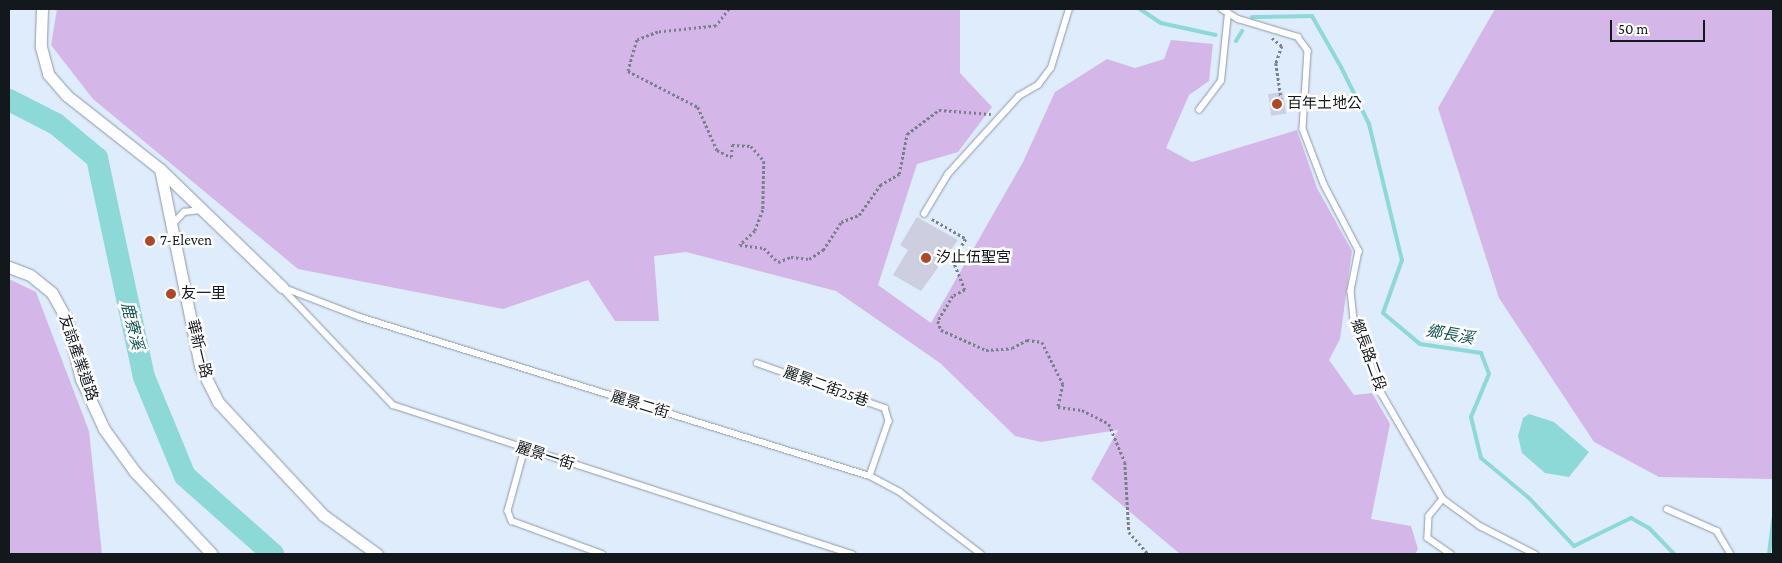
<!DOCTYPE html>
<html>
<head>
<meta charset="utf-8">
<style>
	body { margin:0 }
	#map { position:relative; width:1782px; height:563px; overflow:hidden; background:#dfecfc; font-family:"Crimson Pro","Noto Sans TC",serif }
	div>[style] { position:absolute }
	[style*='--x'] { left:calc(var(--x)*1px); top:calc(var(--y)*1px); width:calc(var(--w)*1px); rotate:calc(var(--a)*1deg) }
	.green>* { inset:0; background:#d4b7e8 }
	.water>* { inset:0; background:#8dd9d8 }
	.stream>* { height:4px; margin:-2px; padding:0 2px; transform-origin:2px; border-radius:2px; background:#8dd9d8 }
	.river>* { height:22px; margin:-11px; padding:0 11px; transform-origin:11px; border-radius:11px; background:#8dd9d8 }
	.building>* { inset:0; background:#cdcfe1; transform-origin:0 0 }
	.path>* { height:2.5px; margin-top:-1.25px; transform-origin:0; background:repeating-linear-gradient(90deg,#78808b 0 2.5px,transparent 0 5px) }
	.roads { filter:drop-shadow(0 0 1px #8d99a7) drop-shadow(0 0 1px #8d99a7) }
	.service>* { height:5.5px; margin:-2.75px; padding:0 2.75px; transform-origin:2.75px; border-radius:2.75px; background:#fff }
	.minor>* { height:11px; margin:-5.5px; padding:0 5.5px; transform-origin:5.5px; border-radius:5.5px; background:#fff }
	.dots>* { width:14px; height:14px; translate:-50% -50%; box-sizing:border-box; border:2px solid #fff; border-radius:50% }
	span { translate:-50% -50%; white-space:nowrap; text-align:center; line-height:1.15; -webkit-text-stroke:5px #fff; paint-order:stroke }
	.poi-label { font-size:15px; color:#13181d }
	.left { translate:0 -50%; text-align:left }
	.street-label { font-size:15px; color:#13181d }
	.water-label { font-size:16px; color:#135555; font-style:italic }
	.frame { position:absolute; inset:0; border:10px solid #13181d; pointer-events:none }
	.scale { position:absolute; left:1610px; top:20px; width:95px; height:22px; box-sizing:border-box; border:2px solid #13181d; border-top:0; padding-left:6px; font-size:15px; line-height:18px; white-space:nowrap; color:#13181d; -webkit-text-stroke:4px #fff; paint-order:stroke }
</style>
</head>
<body>
<div id="map">
	<div class="green">
		<div style="clip-path:polygon(57px 9px,960px 9px,960px 73px,992px 107px,958px 152px,917px 164px,878px 285px,931px 323px,1023px 162px,1055px 92px,1107px 59px,1135px 68px,1164px 59px,1171px 40px,1213px 44px,1209px 81px,1189px 95px,1166px 148px,1192px 162px,1297px 130px,1317px 188px,1352px 251px,1340px 339px,1329px 360px,1354px 395px,1372px 393px,1390px 424px,1371px 519px,1411px 526px,1418px 549px,1415px 554px,1180px 554px,1091px 479px,1118px 430px,1041px 442px,1015px 436px,940px 363px,836px 291px,686px 252px,654px 256px,659px 321px,615px 321px,588px 280px,503px 309px,298px 269px,93px 99px,51px 45px)"></div>
		<div style="clip-path:polygon(1495px 9px,1773px 9px,1773px 479px,1659px 477px,1594px 442px,1499px 298px,1438px 108px)"></div>
		<div style="clip-path:polygon(9px 279px,36px 292px,89px 431px,102px 554px,9px 554px)"></div>
	</div>
	<div class="water">
		<div style="clip-path:polygon(1529px 414px,1554px 422px,1589px 452px,1569px 477px,1545px 473px,1522px 453px,1518px 436px,1523px 418px)"></div>
	</div>
	<div class="stream">
		<div style="--x:1140;--y:9;--w:25;--a:34"></div>
		<div style="--x:1161;--y:23;--w:56;--a:12.3"></div>
		<div style="--x:1252;--y:17;--w:60;--a:-1"></div>
		<div style="--x:1312;--y:16;--w:59;--a:60.4"></div>
		<div style="--x:1341;--y:67;--w:64;--a:63.8"></div>
		<div style="--x:1369;--y:124;--w:140;--a:76.4"></div>
		<div style="--x:1402;--y:260;--w:56;--a:109.7"></div>
		<div style="--x:1383;--y:313;--w:48;--a:40"></div>
		<div style="--x:1420;--y:344;--w:62;--a:8.4"></div>
		<div style="--x:1481;--y:353;--w:22;--a:69"></div>
		<div style="--x:1489;--y:374;--w:47;--a:112.7"></div>
		<div style="--x:1471;--y:417;--w:42;--a:76.3"></div>
		<div style="--x:1481;--y:458;--w:62;--a:39.8"></div>
		<div style="--x:1529;--y:498;--w:66;--a:46.8"></div>
		<div style="--x:1574;--y:546;--w:64;--a:-26.2"></div>
		<div style="--x:1631;--y:518;--w:21;--a:29"></div>
		<div style="--x:1649;--y:528;--w:36;--a:46"></div>
		<div style="--x:1236;--y:41;--w:12;--a:-59"></div>
		<div style="--x:1769;--y:554;--w:35;--a:-83"></div>
	</div>
	<div class="river">
		<div style="--x:9;--y:100;--w:53;--a:27.1"></div>
		<div style="--x:56;--y:124;--w:53;--a:39.7"></div>
		<div style="--x:97;--y:158;--w:224;--a:77.9"></div>
		<div style="--x:144;--y:377;--w:107;--a:67.5"></div>
		<div style="--x:185;--y:476;--w:118;--a:41.6"></div>
	</div>
	<div class="building">
		<div style="left:1283px;top:92px;width:22px;height:15px;rotate:82deg"></div>
		<div style="clip-path:polygon(917px 217px,958px 240px,921px 291px,893px 275px,908px 250px,900px 245px)"></div>
	</div>
	<div class="path">
		<div style="--x:729;--y:9;--w:21;--a:127"></div>
		<div style="--x:716;--y:26;--w:58;--a:174.1"></div>
		<div style="--x:658;--y:32;--w:22;--a:159"></div>
		<div style="--x:637;--y:40;--w:32;--a:106"></div>
		<div style="--x:628;--y:71;--w:79;--a:27.2"></div>
		<div style="--x:698;--y:107;--w:47;--a:66.2"></div>
		<div style="--x:717;--y:150;--w:16;--a:27"></div>
		<div style="--x:731;--y:157;--w:12;--a:-85"></div>
		<div style="--x:732;--y:145;--w:19;--a:3"></div>
		<div style="--x:751;--y:146;--w:20;--a:49"></div>
		<div style="--x:764;--y:161;--w:49;--a:91.2"></div>
		<div style="--x:763;--y:210;--w:22;--a:111"></div>
		<div style="--x:755;--y:231;--w:21;--a:137"></div>
		<div style="--x:740;--y:245;--w:24;--a:7"></div>
		<div style="--x:764;--y:248;--w:20;--a:45"></div>
		<div style="--x:778;--y:262;--w:14;--a:-21"></div>
		<div style="--x:791;--y:257;--w:18;--a:6"></div>
		<div style="--x:809;--y:259;--w:17;--a:-33"></div>
		<div style="--x:823;--y:250;--w:33;--a:-57"></div>
		<div style="--x:841;--y:222;--w:19;--a:-21"></div>
		<div style="--x:859;--y:215;--w:37;--a:-55"></div>
		<div style="--x:880;--y:185;--w:22;--a:-30"></div>
		<div style="--x:899;--y:174;--w:41;--a:-78.7"></div>
		<div style="--x:907;--y:134;--w:40;--a:-37"></div>
		<div style="--x:939;--y:110;--w:52;--a:4.4"></div>
		<div style="--x:1272;--y:38;--w:13;--a:39"></div>
		<div style="--x:1282;--y:46;--w:18;--a:109"></div>
		<div style="--x:1276;--y:63;--w:41;--a:81.7"></div>
		<div style="--x:932;--y:219;--w:39;--a:30"></div>
		<div style="--x:966;--y:239;--w:25;--a:122"></div>
		<div style="--x:953;--y:260;--w:32;--a:68"></div>
		<div style="--x:965;--y:290;--w:13;--a:153"></div>
		<div style="--x:953;--y:296;--w:29;--a:121"></div>
		<div style="--x:938;--y:321;--w:9;--a:72"></div>
		<div style="--x:941;--y:330;--w:49;--a:24"></div>
		<div style="--x:986;--y:350;--w:26;--a:-4"></div>
		<div style="--x:1012;--y:348;--w:17;--a:-28"></div>
		<div style="--x:1027;--y:340;--w:15;--a:8"></div>
		<div style="--x:1042;--y:342;--w:47;--a:63.4"></div>
		<div style="--x:1063;--y:384;--w:24;--a:102"></div>
		<div style="--x:1058;--y:407;--w:24;--a:7"></div>
		<div style="--x:1082;--y:410;--w:30;--a:27"></div>
		<div style="--x:1109;--y:424;--w:41;--a:67.2"></div>
		<div style="--x:1125;--y:462;--w:70;--a:86.7"></div>
		<div style="--x:1129;--y:532;--w:29;--a:49"></div>
	</div>
	<div class="roads">
		<div class="service">
			<div style="--x:1222;--y:9;--w:19;--a:32"></div>
			<div style="--x:1238;--y:19;--w:63;--a:16.7"></div>
			<div style="--x:1298;--y:37;--w:17;--a:54"></div>
			<div style="--x:1308;--y:51;--w:78;--a:93.7"></div>
			<div style="--x:1303;--y:129;--w:59;--a:69.1"></div>
			<div style="--x:1324;--y:184;--w:76;--a:62.4"></div>
			<div style="--x:1359;--y:251;--w:41;--a:101.3"></div>
			<div style="--x:1351;--y:291;--w:29;--a:84"></div>
			<div style="--x:1354;--y:320;--w:79;--a:69.3"></div>
			<div style="--x:1382;--y:394;--w:121;--a:59.8"></div>
			<div style="--x:1443;--y:499;--w:46;--a:36.1"></div>
			<div style="--x:1480;--y:526;--w:62;--a:27"></div>
			<div style="--x:1199;--y:110;--w:36;--a:-53"></div>
			<div style="--x:1221;--y:81;--w:68;--a:-84.1"></div>
			<div style="--x:924;--y:214;--w:47;--a:-59"></div>
			<div style="--x:948;--y:174;--w:105;--a:-47.7"></div>
			<div style="--x:1019;--y:96;--w:22;--a:-30"></div>
			<div style="--x:1038;--y:85;--w:21;--a:-53"></div>
			<div style="--x:1051;--y:68;--w:62;--a:-73"></div>
			<div style="--x:171;--y:226;--w:19;--a:-47"></div>
			<div style="--x:184;--y:212;--w:16;--a:-7"></div>
			<div style="--x:282;--y:287;--w:84;--a:21"></div>
			<div style="--x:360;--y:317;--w:534;--a:17.32"></div>
			<div style="--x:870;--y:476;--w:34;--a:28"></div>
			<div style="--x:900;--y:492;--w:102;--a:37.4"></div>
			<div style="--x:283;--y:289;--w:160;--a:46.5"></div>
			<div style="--x:393;--y:405;--w:483;--a:18"></div>
			<div style="--x:757;--y:363;--w:136;--a:19.4"></div>
			<div style="--x:885;--y:408;--w:14;--a:73"></div>
			<div style="--x:889;--y:421;--w:58;--a:109.1"></div>
			<div style="--x:525;--y:449;--w:64;--a:105.3"></div>
			<div style="--x:508;--y:511;--w:11;--a:68"></div>
			<div style="--x:512;--y:521;--w:96;--a:20.1"></div>
			<div style="--x:1443;--y:499;--w:22;--a:129"></div>
			<div style="--x:1429;--y:516;--w:22;--a:93"></div>
			<div style="--x:1428;--y:538;--w:28;--a:35"></div>
			<div style="--x:1667;--y:509;--w:55;--a:23.7"></div>
			<div style="--x:1717;--y:531;--w:27;--a:59"></div>
		</div>
		<div class="minor">
			<div style="--x:42;--y:9;--w:38;--a:92"></div>
			<div style="--x:41;--y:47;--w:28;--a:75"></div>
			<div style="--x:48;--y:74;--w:28;--a:49"></div>
			<div style="--x:66;--y:95;--w:120;--a:38.2"></div>
			<div style="--x:160;--y:169;--w:201;--a:78.5"></div>
			<div style="--x:200;--y:366;--w:40;--a:63.4"></div>
			<div style="--x:218;--y:402;--w:154;--a:47.1"></div>
			<div style="--x:323;--y:515;--w:67;--a:35.8"></div>
			<div style="--x:160;--y:169;--w:170;--a:44"></div>
			<div style="--x:9;--y:267;--w:22;--a:21"></div>
			<div style="--x:30;--y:275;--w:28;--a:39"></div>
			<div style="--x:52;--y:293;--w:31;--a:61"></div>
			<div style="--x:67;--y:320;--w:61;--a:76.7"></div>
			<div style="--x:81;--y:379;--w:55;--a:65.3"></div>
			<div style="--x:104;--y:429;--w:53;--a:54.2"></div>
			<div style="--x:135;--y:472;--w:112;--a:46.8"></div>
		</div>
	</div>
	<div class="dots">
		<div style="left:1277px;top:104px;background:#ae4722"></div>
		<div style="left:150px;top:241px;background:#ae4722"></div>
		<div style="left:926px;top:258px;background:#ae4722"></div>
		<div style="left:171px;top:294px;background:#ae4722"></div>
	</div>
	<div class="poi-label">
		<span class="left" style="left:1287px;top:104px">百年土地公</span>
		<span class="left" style="left:160px;top:241px">7-Eleven</span>
		<span class="left" style="left:936px;top:258px">汐止伍聖宮</span>
		<span class="left" style="left:181px;top:294px">友一里</span>
	</div>
	<div class="street-label">
		<span style="left:199px;top:349px;rotate:76deg">華新一路</span>
		<span style="left:1368px;top:355px;rotate:70deg">鄉長路二段</span>
		<span style="left:78px;top:358px;rotate:71deg">友諒產業道路</span>
		<span style="left:826px;top:387px;rotate:20deg">麗景二街25巷</span>
		<span style="left:640px;top:405px;rotate:17deg">麗景二街</span>
		<span style="left:545px;top:456px;rotate:18deg">麗景一街</span>
	</div>
	<div class="water-label">
		<span style="left:132px;top:326px;rotate:76deg">鹿寮溪</span>
		<span style="left:1450px;top:335px;rotate:10deg">鄉長溪</span>
	</div>
	<div class="frame"></div>
	<div class="scale">50 m</div>
</div>
</body>
</html>
